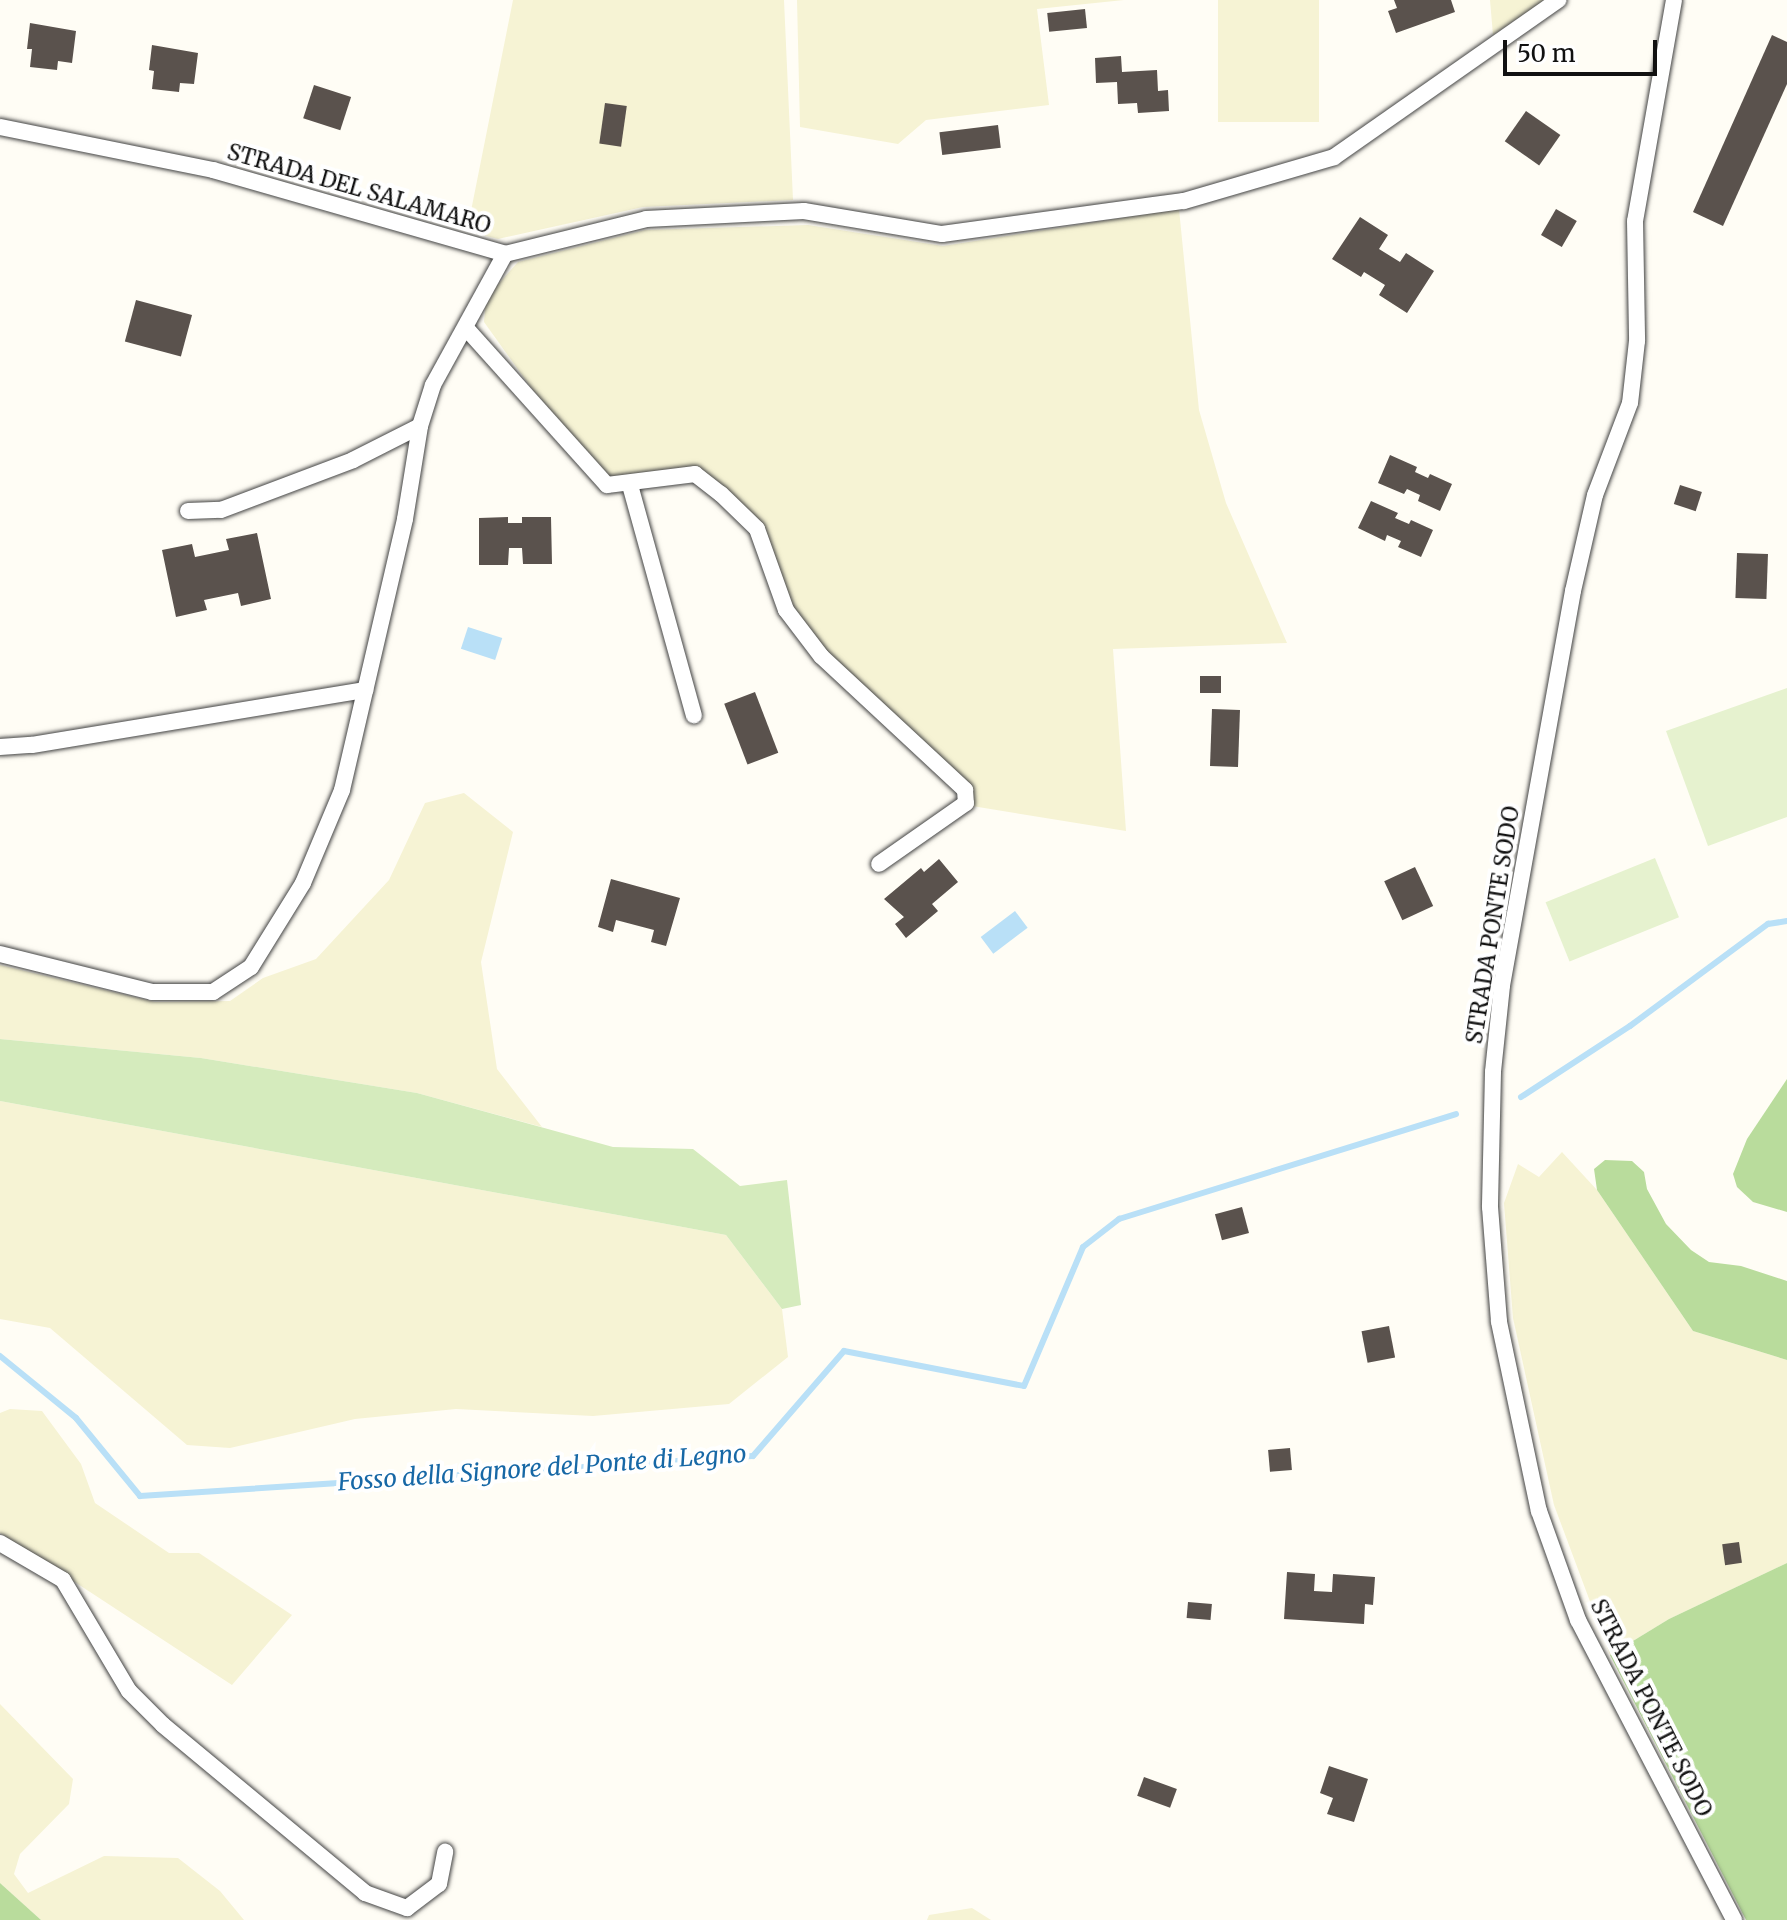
<!DOCTYPE html>
<html>
<head>
<meta charset="utf-8">
<style>
	body { margin:0 }
	#map { position:relative; width:1787px; height:1920px; overflow:hidden; background:#fffdf5; font-family:Merriweather,serif }
	div>[style] { position:absolute }
	[style*='--x'] { left:calc(var(--x)*1px); top:calc(var(--y)*1px); width:calc(var(--w)*1px); rotate:calc(var(--a)*1deg) }
	.farmland>* { inset:0; background:#f6f3d4; transform-origin:0 0 }
	.green>* { inset:0; background:#d5ebbd }
	.forest>* { inset:0; background:#b9dc9c }
	.pitch>* { inset:0; background:#e6f2cf; transform-origin:0 0 }
	.water>* { inset:0; background:#b9e0f7; transform-origin:0 0 }
	.stream>* { height:6px; margin:-3px; padding:0 3px; transform-origin:3px; border-radius:3px; background:#b9e0f7 }
	.building>* { inset:0; background:#5a524d; transform-origin:0 0 }
	.roads { filter:drop-shadow(0 0 2px #444) drop-shadow(0 0 2px #444) }
	.street>* { height:16px; margin:-8px; padding:0 8px; transform-origin:8px; border-radius:8px; background:#fff }
	span { translate:-50% -50%; white-space:nowrap; text-align:center; line-height:1.15; -webkit-text-stroke:8px #fff; paint-order:stroke }
	.street-label { font-size:22px; color:#111 }
	.water-label { font-size:24px; color:#1768a6; font-style:italic }
	.scale { position:absolute; left:1503px; top:40px; width:154px; height:36px; box-sizing:border-box; border:4px solid #111; border-top:0; padding-left:10px; font-size:24px; line-height:28px; white-space:nowrap; color:#111; -webkit-text-stroke:6px #fff; paint-order:stroke }
</style>
</head>
<body>
<div id="map">
	<div class="farmland">
		<div style="clip-path:polygon(513px 0,784px 0,793px 200px,643px 207px,498px 239px,467px 231px)"></div>
		<div style="clip-path:polygon(797px 0,1124px 0,1037px 9px,1049px 105px,926px 120px,898px 144px,800px 127px)"></div>
		<div style="left:1218px;top:0;width:101px;height:122px"></div>
		<div style="clip-path:polygon(1490px 0,1545px 0,1493px 35px)"></div>
		<div style="clip-path:polygon(1179px 209px,1199px 410px,1226px 503px,1287px 643px,1113px 649px,1126px 831px,972px 806px,826px 652px,792px 607px,774px 560px,697px 468px,616px 478px,606px 475px,532px 389px,484px 322px,486px 298px,518px 262px,645px 230px,808px 225px,943px 246px)"></div>
		<div style="clip-path:polygon(464px 793px,513px 832px,481px 962px,497px 1069px,542px 1127px,417px 1093px,201px 1058px,0 1039px,0 965px,155px 1002px,230px 1001px,263px 978px,316px 959px,389px 880px,425px 803px)"></div>
		<div style="clip-path:polygon(0 1101px,726px 1235px,782px 1309px,788px 1357px,729px 1404px,593px 1416px,456px 1409px,355px 1419px,230px 1448px,187px 1445px,50px 1328px,0 1319px)"></div>
		<div style="clip-path:polygon(1562px 1152px,1597px 1190px,1693px 1331px,1787px 1360px,1787px 1563px,1669px 1619px,1610px 1655px,1554px 1505px,1513px 1318px,1504px 1203px,1518px 1164px,1539px 1177px)"></div>
		<div style="clip-path:polygon(10px 1409px,42px 1411px,81px 1464px,95px 1503px,169px 1553px,199px 1553px,292px 1615px,232px 1685px,0 1533px,0 1413px)"></div>
		<div style="clip-path:polygon(0 1704px,73px 1779px,69px 1804px,20px 1854px,14px 1874px,28px 1893px,104px 1856px,178px 1858px,220px 1891px,244px 1920px,41px 1920px,0 1883px)"></div>
		<div style="clip-path:polygon(972px 1908px,991px 1920px,927px 1920px,929px 1915px)"></div>
	</div>
	<div class="green">
		<div style="clip-path:polygon(0 1039px,201px 1058px,417px 1093px,613px 1147px,693px 1149px,740px 1186px,787px 1180px,801px 1305px,782px 1309px,726px 1235px,0 1101px)"></div>
	</div>
	<div class="forest">
		<div style="clip-path:polygon(1787px 1079px,1787px 1212px,1753px 1202px,1737px 1187px,1733px 1174px,1747px 1139px)"></div>
		<div style="clip-path:polygon(1605px 1160px,1632px 1161px,1644px 1172px,1647px 1189px,1666px 1224px,1691px 1250px,1709px 1262px,1741px 1266px,1787px 1281px,1787px 1360px,1693px 1331px,1597px 1190px,1594px 1169px)"></div>
		<div style="clip-path:polygon(1787px 1563px,1787px 1920px,1746px 1920px,1610px 1655px,1669px 1619px)"></div>
		<div style="clip-path:polygon(0 1883px,41px 1920px,0 1920px)"></div>
	</div>
	<div class="pitch">
		<div style="clip-path:polygon(1787px 688px,1787px 817px,1708px 846px,1666px 731px)"></div>
		<div style="left:1655px;top:858px;width:64px;height:118px;rotate:68deg"></div>
	</div>
	<div class="water">
		<div style="left:468px;top:627px;width:36px;height:23px;rotate:18deg"></div>
		<div style="left:1015px;top:911px;width:21px;height:43px;rotate:53deg"></div>
	</div>
	<div class="stream">
		<div style="--x:1521;--y:1097;--w:130;--a:-33.1"></div>
		<div style="--x:1630;--y:1026;--w:172;--a:-36.5"></div>
		<div style="--x:1768;--y:924;--w:19;--a:-9"></div>
		<div style="--x:0;--y:1356;--w:98;--a:39.2"></div>
		<div style="--x:76;--y:1418;--w:101;--a:50.6"></div>
		<div style="--x:140;--y:1496;--w:614;--a:-3.73"></div>
		<div style="--x:753;--y:1456;--w:139;--a:-49.1"></div>
		<div style="--x:844;--y:1351;--w:183;--a:11"></div>
		<div style="--x:1024;--y:1386;--w:151;--a:-67"></div>
		<div style="--x:1083;--y:1247;--w:46;--a:-37.9"></div>
		<div style="--x:1119;--y:1219;--w:353;--a:-17.3"></div>
	</div>
	<div class="building">
		<div style="clip-path:polygon(1394px 0,1451px 0,1455px 12px,1396px 33px,1388px 11px,1397px 8px)"></div>
		<div style="left:1085px;top:9px;width:19px;height:38px;rotate:84deg"></div>
		<div style="clip-path:polygon(30px 23px,76px 31px,72px 63px,58px 61px,57px 70px,30px 67px,32px 49px,27px 49px)"></div>
		<div style="clip-path:polygon(1772px 35px,1787px 42px,1787px 84px,1723px 226px,1693px 212px)"></div>
		<div style="clip-path:polygon(152px 45px,198px 53px,194px 84px,180px 83px,179px 92px,152px 89px,154px 71px,149px 70px)"></div>
		<div style="clip-path:polygon(1121px 56px,1122px 72px,1157px 70px,1158px 91px,1168px 90px,1169px 111px,1138px 113px,1137px 103px,1118px 104px,1117px 82px,1096px 83px,1095px 58px)"></div>
		<div style="left:314px;top:85px;width:39px;height:35px;rotate:18deg"></div>
		<div style="left:605px;top:103px;width:22px;height:41px;rotate:8deg"></div>
		<div style="left:1526px;top:111px;width:42px;height:37px;rotate:35deg"></div>
		<div style="left:998px;top:125px;width:23px;height:59px;rotate:83deg"></div>
		<div style="left:1556px;top:209px;width:24px;height:30px;rotate:30deg"></div>
		<div style="clip-path:polygon(1360px 217px,1388px 235px,1379px 249px,1400px 262px,1406px 253px,1434px 271px,1407px 313px,1379px 295px,1385px 285px,1364px 272px,1361px 277px,1332px 259px)"></div>
		<div style="left:136px;top:300px;width:58px;height:43px;rotate:15deg"></div>
		<div style="clip-path:polygon(1390px 455px,1417px 467px,1415px 472px,1428px 478px,1430px 474px,1452px 484px,1440px 511px,1418px 501px,1420px 495px,1407px 489px,1404px 494px,1378px 483px)"></div>
		<div style="left:1680px;top:485px;width:23px;height:20px;rotate:18deg"></div>
		<div style="clip-path:polygon(1371px 501px,1398px 513px,1395px 518px,1409px 524px,1411px 520px,1433px 530px,1421px 557px,1398px 547px,1401px 541px,1387px 535px,1385px 541px,1358px 528px)"></div>
		<div style="clip-path:polygon(508px 517px,508px 523px,522px 523px,522px 517px,551px 517px,552px 564px,523px 564px,522px 548px,509px 548px,508px 565px,479px 565px,479px 518px)"></div>
		<div style="clip-path:polygon(257px 533px,271px 599px,241px 606px,238px 593px,204px 600px,207px 610px,176px 617px,162px 550px,192px 544px,195px 557px,229px 550px,226px 539px)"></div>
		<div style="left:1737px;top:553px;width:31px;height:45px;rotate:2deg"></div>
		<div style="left:1200px;top:676px;width:21px;height:17px"></div>
		<div style="left:755px;top:692px;width:65px;height:33px;rotate:69deg"></div>
		<div style="left:1212px;top:709px;width:28px;height:57px;rotate:2deg"></div>
		<div style="clip-path:polygon(939px 859px,958px 882px,932px 904px,938px 911px,906px 938px,895px 924px,904px 917px,884px 899px,921px 868px,924px 872px)"></div>
		<div style="left:1415px;top:867px;width:43px;height:34px;rotate:65deg"></div>
		<div style="clip-path:polygon(611px 879px,680px 898px,666px 946px,651px 942px,654px 930px,616px 920px,613px 932px,598px 927px)"></div>
		<div style="left:1242px;top:1207px;width:27px;height:28px;rotate:75deg"></div>
		<div style="left:1389px;top:1326px;width:32px;height:28px;rotate:79deg"></div>
		<div style="left:1290px;top:1448px;width:22px;height:22px;rotate:85deg"></div>
		<div style="left:1739px;top:1542px;width:21px;height:17px;rotate:82deg"></div>
		<div style="clip-path:polygon(1287px 1572px,1315px 1574px,1314px 1591px,1332px 1592px,1333px 1574px,1375px 1577px,1373px 1605px,1365px 1604px,1364px 1624px,1284px 1619px)"></div>
		<div style="left:1188px;top:1602px;width:24px;height:16px;rotate:5deg"></div>
		<div style="clip-path:polygon(1329px 1766px,1368px 1779px,1354px 1822px,1327px 1814px,1333px 1798px,1320px 1793px)"></div>
		<div style="left:1144px;top:1777px;width:35px;height:20px;rotate:20deg"></div>
	</div>
	<div class="roads">
		<div class="street">
			<div style="--x:1674;--y:0;--w:224;--a:100"></div>
			<div style="--x:1635;--y:221;--w:120;--a:89"></div>
			<div style="--x:1637;--y:341;--w:62;--a:96.4"></div>
			<div style="--x:1630;--y:403;--w:98;--a:110.8"></div>
			<div style="--x:1595;--y:495;--w:98;--a:102.9"></div>
			<div style="--x:1573;--y:591;--w:401;--a:100.2"></div>
			<div style="--x:1502;--y:986;--w:86;--a:96"></div>
			<div style="--x:1493;--y:1072;--w:135;--a:91.3"></div>
			<div style="--x:1490;--y:1207;--w:115;--a:85.5"></div>
			<div style="--x:1499;--y:1322;--w:193;--a:78.1"></div>
			<div style="--x:1539;--y:1511;--w:116;--a:70.3"></div>
			<div style="--x:1578;--y:1620;--w:338;--a:62.5"></div>
			<div style="--x:0;--y:127;--w:217;--a:11.4"></div>
			<div style="--x:213;--y:170;--w:304;--a:16"></div>
			<div style="--x:505;--y:254;--w:145;--a:-13.9"></div>
			<div style="--x:646;--y:219;--w:158;--a:-2.9"></div>
			<div style="--x:804;--y:211;--w:140;--a:9.5"></div>
			<div style="--x:942;--y:234;--w:244;--a:-7.8"></div>
			<div style="--x:1184;--y:201;--w:156;--a:-16.3"></div>
			<div style="--x:1334;--y:157;--w:274;--a:-35"></div>
			<div style="--x:466;--y:328;--w:211;--a:48.1"></div>
			<div style="--x:607;--y:485;--w:89;--a:-7.1"></div>
			<div style="--x:695;--y:474;--w:33;--a:38"></div>
			<div style="--x:721;--y:494;--w:50;--a:44.2"></div>
			<div style="--x:757;--y:529;--w:86;--a:70.3"></div>
			<div style="--x:786;--y:610;--w:58;--a:52.7"></div>
			<div style="--x:821;--y:656;--w:197;--a:42.9"></div>
			<div style="--x:965;--y:790;--w:13;--a:86"></div>
			<div style="--x:966;--y:803;--w:106;--a:145"></div>
			<div style="--x:630;--y:485;--w:239;--a:74.5"></div>
			<div style="--x:188;--y:511;--w:33;--a:-2"></div>
			<div style="--x:221;--y:510;--w:141;--a:-20.7"></div>
			<div style="--x:353;--y:460;--w:75;--a:-26.9"></div>
			<div style="--x:420;--y:426;--w:43;--a:-72.4"></div>
			<div style="--x:433;--y:385;--w:149;--a:-61.2"></div>
			<div style="--x:0;--y:747;--w:32;--a:-4"></div>
			<div style="--x:32;--y:745;--w:338;--a:-9.4"></div>
			<div style="--x:0;--y:954;--w:157;--a:14"></div>
			<div style="--x:152;--y:992;--w:61;--a:0"></div>
			<div style="--x:213;--y:992;--w:45;--a:-33.3"></div>
			<div style="--x:251;--y:967;--w:99;--a:-58.2"></div>
			<div style="--x:303;--y:883;--w:101;--a:-67.2"></div>
			<div style="--x:342;--y:790;--w:278;--a:-76.9"></div>
			<div style="--x:405;--y:519;--w:94;--a:-80.8"></div>
			<div style="--x:0;--y:1543;--w:73;--a:30.4"></div>
			<div style="--x:63;--y:1580;--w:129;--a:59.3"></div>
			<div style="--x:129;--y:1691;--w:48;--a:45"></div>
			<div style="--x:163;--y:1725;--w:263;--a:39.7"></div>
			<div style="--x:365;--y:1893;--w:45;--a:19.7"></div>
			<div style="--x:407;--y:1908;--w:40;--a:-37"></div>
			<div style="--x:439;--y:1884;--w:33;--a:-79"></div>
		</div>
	</div>
	<div class="street-label">
		<span style="left:359px;top:189px;rotate:16deg">STRADA DEL SALAMARO</span>
		<span style="left:1493px;top:925px;rotate:-81deg">STRADA PONTE SODO</span>
		<span style="left:1651px;top:1708px;rotate:63deg">STRADA PONTE SODO</span>
	</div>
	<div class="water-label">
		<span style="left:542px;top:1468px;rotate:-4deg">Fosso della Signore del Ponte di Legno</span>
	</div>
	<div class="scale">50 m</div>
</div>
</body>
</html>
